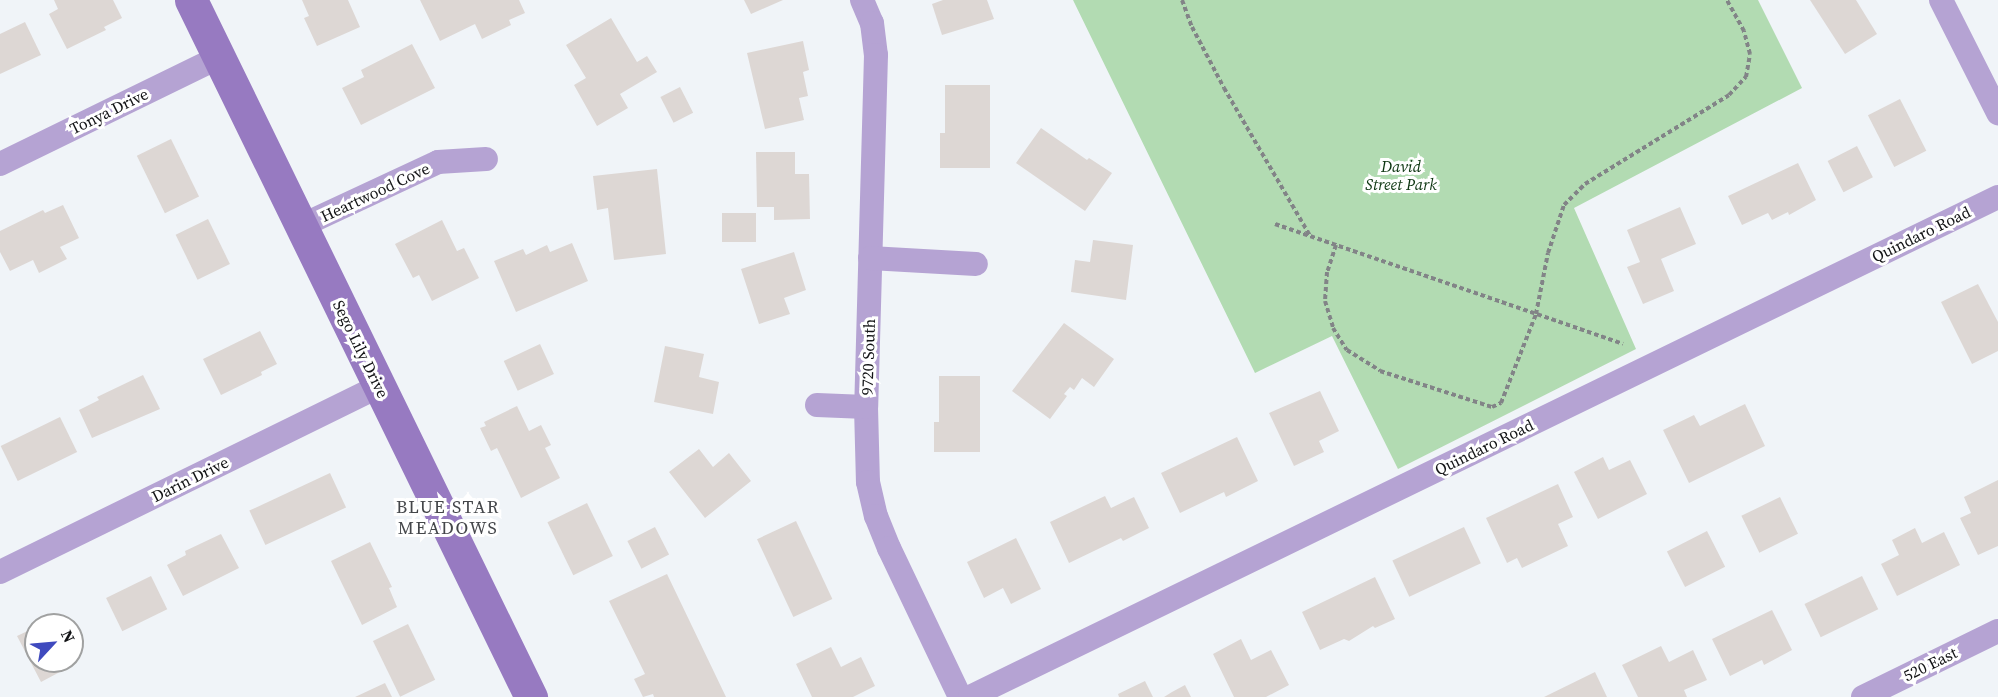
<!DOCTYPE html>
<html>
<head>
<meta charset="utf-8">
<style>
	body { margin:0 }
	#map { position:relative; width:1998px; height:697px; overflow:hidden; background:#f0f4f8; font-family:"Source Serif 4",serif }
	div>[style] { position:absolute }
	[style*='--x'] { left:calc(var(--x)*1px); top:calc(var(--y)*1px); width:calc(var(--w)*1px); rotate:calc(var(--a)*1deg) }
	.green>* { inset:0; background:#b2dbb2 }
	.building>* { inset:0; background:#ddd7d4; transform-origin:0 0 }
	.path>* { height:4px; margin-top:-2px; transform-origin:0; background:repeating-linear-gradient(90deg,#828487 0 4.5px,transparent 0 7.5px) }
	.street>* { height:24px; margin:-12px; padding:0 12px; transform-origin:12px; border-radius:12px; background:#b5a3d3 }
	.secondary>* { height:33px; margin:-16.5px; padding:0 16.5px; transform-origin:16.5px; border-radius:16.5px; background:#977ac1 }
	span { translate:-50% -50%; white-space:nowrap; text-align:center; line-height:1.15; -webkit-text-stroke:6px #fff; paint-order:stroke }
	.street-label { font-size:16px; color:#121315 }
	.park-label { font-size:16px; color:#0c3510; font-style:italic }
	.neighbourhood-label { font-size:18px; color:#44464a; letter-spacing:1.5px }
	.north { position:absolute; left:24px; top:613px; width:60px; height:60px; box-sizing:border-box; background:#fff; border:2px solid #a0a1a1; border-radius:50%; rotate:64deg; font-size:16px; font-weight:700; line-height:24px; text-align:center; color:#121315 }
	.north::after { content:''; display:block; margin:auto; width:21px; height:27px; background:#3f4abe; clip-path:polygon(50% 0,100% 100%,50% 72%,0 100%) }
</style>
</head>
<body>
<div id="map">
	<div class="green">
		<div style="clip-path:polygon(1073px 0,1758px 0,1802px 88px,1574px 208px,1636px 349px,1398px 469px,1332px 336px,1255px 373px)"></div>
	</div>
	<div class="building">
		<div style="clip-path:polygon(54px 0,113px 0,122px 18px,104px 27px,106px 30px,67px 49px,49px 14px,58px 9px)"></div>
		<div style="clip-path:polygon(302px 0,348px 0,360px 27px,317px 46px,304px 18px,309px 16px)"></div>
		<div style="clip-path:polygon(420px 0,519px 0,525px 13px,509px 20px,511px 25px,482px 39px,475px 24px,440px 41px)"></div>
		<div style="clip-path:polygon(744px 0,783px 0,751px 14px)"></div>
		<div style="clip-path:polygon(943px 0,987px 0,994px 19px,942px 35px,932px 4px)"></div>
		<div style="clip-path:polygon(1810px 0,1856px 0,1877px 34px,1845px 54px)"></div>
		<div style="clip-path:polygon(611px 18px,637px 62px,647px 56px,657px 72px,620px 94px,628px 108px,597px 126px,574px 85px,586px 78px,566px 45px)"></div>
		<div style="clip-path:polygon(25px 22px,41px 55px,0 74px,0 34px)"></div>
		<div style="clip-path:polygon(803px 41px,809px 70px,803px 72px,808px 96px,799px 98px,804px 120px,765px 129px,747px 53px)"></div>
		<div style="clip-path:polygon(412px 44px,435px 88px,361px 125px,342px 88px,364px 77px,361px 70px)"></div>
		<div style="clip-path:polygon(945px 85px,990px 85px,990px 168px,940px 168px,940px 133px,945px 133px)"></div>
		<div style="left:680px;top:87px;width:29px;height:22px;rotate:63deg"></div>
		<div style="left:1900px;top:99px;width:58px;height:36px;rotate:63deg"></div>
		<div style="clip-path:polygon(1041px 128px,1087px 160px,1089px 158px,1112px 173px,1085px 211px,1016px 163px)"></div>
		<div style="left:171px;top:139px;width:64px;height:38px;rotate:64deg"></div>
		<div style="left:1857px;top:146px;width:35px;height:33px;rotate:63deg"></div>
		<div style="clip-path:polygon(756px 152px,795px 152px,795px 174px,809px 174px,810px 219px,774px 220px,774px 207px,757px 207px)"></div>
		<div style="clip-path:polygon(1798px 163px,1816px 200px,1789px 215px,1788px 212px,1772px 220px,1768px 213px,1742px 225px,1728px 196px)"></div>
		<div style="clip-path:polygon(657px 169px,666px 254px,614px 260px,608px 208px,597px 210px,593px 176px)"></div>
		<div style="clip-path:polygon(63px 205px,79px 238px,60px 247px,67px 259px,39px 273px,33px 260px,10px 271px,0 252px,0 231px,43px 210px,45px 213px)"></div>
		<div style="clip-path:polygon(1680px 207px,1696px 244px,1661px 259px,1674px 291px,1643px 304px,1627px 267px,1640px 262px,1627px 230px)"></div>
		<div style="left:722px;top:213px;width:34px;height:29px"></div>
		<div style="left:208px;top:219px;width:50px;height:36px;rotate:64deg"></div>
		<div style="clip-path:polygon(442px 220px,457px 251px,464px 248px,479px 278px,432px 301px,419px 275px,413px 278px,395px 244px)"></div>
		<div style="clip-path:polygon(1093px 240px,1133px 245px,1126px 300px,1071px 292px,1075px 260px,1090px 262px)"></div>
		<div style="clip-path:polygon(572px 243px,588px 281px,516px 312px,494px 261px,523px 249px,526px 255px,547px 245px,550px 252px)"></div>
		<div style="clip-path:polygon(794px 252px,806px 290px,784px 298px,790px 314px,759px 324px,741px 269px)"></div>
		<div style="clip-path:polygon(1978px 284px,1998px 322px,1998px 351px,1972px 364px,1941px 302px)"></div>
		<div style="clip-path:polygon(1064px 323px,1114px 359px,1094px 387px,1082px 378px,1074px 390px,1070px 387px,1064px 394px,1067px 396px,1050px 419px,1012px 391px)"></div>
		<div style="clip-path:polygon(260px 331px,277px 364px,261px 372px,262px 375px,221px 395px,203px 359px)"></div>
		<div style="left:540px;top:344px;width:33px;height:40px;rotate:65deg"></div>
		<div style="clip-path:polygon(665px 346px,704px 354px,699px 377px,719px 382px,713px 414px,654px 402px)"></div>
		<div style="clip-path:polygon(143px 375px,160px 409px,92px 438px,79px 410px,99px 400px,97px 397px)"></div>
		<div style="clip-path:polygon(939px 376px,980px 376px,980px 452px,934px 452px,934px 422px,939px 422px)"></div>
		<div style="clip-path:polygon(1320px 391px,1339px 431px,1319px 441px,1324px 452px,1294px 466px,1269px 413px)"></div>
		<div style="clip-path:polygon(1745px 404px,1765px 446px,1689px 483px,1663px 430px,1694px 415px,1700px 426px)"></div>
		<div style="clip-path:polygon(517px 406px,529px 431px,541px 425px,551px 445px,545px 448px,560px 478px,521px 498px,497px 448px,491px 451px,480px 428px,486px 426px,484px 422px)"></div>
		<div style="left:60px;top:417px;width:39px;height:66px;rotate:64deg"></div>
		<div style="clip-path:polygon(1237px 437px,1258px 481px,1226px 497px,1224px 492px,1180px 513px,1161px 473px)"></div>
		<div style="clip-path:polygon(699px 449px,713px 467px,729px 453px,751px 481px,705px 518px,669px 472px)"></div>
		<div style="clip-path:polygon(1603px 457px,1609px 470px,1630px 460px,1647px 494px,1598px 519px,1574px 472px)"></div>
		<div style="left:330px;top:473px;width:38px;height:89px;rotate:65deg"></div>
		<div style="clip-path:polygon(1998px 480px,1998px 546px,1978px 555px,1960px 518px,1971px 513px,1964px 497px)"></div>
		<div style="clip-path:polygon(1558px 484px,1573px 517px,1558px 524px,1568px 546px,1522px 568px,1517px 558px,1507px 563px,1486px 518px)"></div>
		<div style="clip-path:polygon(1105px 496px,1111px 508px,1134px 497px,1149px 528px,1123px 541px,1121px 538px,1069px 563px,1050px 522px)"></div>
		<div style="left:1780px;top:497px;width:41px;height:43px;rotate:64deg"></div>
		<div style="left:587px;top:503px;width:59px;height:44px;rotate:64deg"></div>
		<div style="left:796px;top:521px;width:86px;height:43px;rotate:65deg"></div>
		<div style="left:655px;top:527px;width:31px;height:31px;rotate:63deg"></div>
		<div style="left:1464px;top:527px;width:40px;height:79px;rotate:65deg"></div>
		<div style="clip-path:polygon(1915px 528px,1922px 543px,1944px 532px,1960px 565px,1897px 596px,1881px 564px,1899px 555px,1892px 540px)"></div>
		<div style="left:1707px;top:531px;width:40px;height:45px;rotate:63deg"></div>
		<div style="clip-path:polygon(221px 534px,239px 568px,183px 596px,167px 565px,186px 555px,185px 551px)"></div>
		<div style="clip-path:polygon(1016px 538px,1041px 589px,1011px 604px,1003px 588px,984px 598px,967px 562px)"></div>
		<div style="clip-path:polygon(370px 542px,392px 587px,389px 588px,397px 607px,362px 625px,331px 561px)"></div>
		<div style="clip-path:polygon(667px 574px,726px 697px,654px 697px,653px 694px,643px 697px,634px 679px,645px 674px,609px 601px)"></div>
		<div style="left:151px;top:576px;width:37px;height:50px;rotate:64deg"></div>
		<div style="left:1862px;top:576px;width:37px;height:64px;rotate:64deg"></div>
		<div style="clip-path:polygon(1375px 577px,1395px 619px,1375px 628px,1373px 626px,1349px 641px,1344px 639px,1320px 650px,1302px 612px)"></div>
		<div style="clip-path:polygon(1772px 610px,1792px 650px,1764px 665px,1762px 660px,1730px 676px,1712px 639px)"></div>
		<div style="left:408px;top:624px;width:62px;height:39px;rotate:64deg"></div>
		<div style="clip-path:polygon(36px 627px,36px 661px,71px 661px,73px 665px,41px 682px,17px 636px)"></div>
		<div style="clip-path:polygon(1241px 639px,1251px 660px,1271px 650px,1289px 685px,1266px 697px,1234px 697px,1213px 654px)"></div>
		<div style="clip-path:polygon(1661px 646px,1669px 662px,1693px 650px,1707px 680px,1684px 690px,1687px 697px,1638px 697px,1622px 665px)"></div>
		<div style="clip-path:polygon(831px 647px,841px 667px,861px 657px,875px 686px,853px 697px,812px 697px,796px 664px)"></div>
		<div style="clip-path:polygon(1595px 672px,1607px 697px,1544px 697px)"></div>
		<div style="clip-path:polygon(1145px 681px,1153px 697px,1119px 697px,1118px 694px)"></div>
		<div style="clip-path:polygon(385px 683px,392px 697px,355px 697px)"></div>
		<div style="clip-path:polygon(1185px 685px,1191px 697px,1164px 697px,1172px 692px)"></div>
	</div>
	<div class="path">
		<div style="--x:1182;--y:0;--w:29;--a:70"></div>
		<div style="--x:1192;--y:27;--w:69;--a:62.3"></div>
		<div style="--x:1224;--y:88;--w:171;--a:59.8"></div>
		<div style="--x:1275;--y:224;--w:368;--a:19"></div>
		<div style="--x:1336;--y:245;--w:28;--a:108"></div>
		<div style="--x:1327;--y:272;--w:29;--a:94"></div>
		<div style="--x:1325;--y:301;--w:28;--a:73"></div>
		<div style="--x:1333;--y:328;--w:26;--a:58"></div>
		<div style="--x:1347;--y:350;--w:39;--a:32"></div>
		<div style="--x:1380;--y:371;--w:118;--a:17.8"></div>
		<div style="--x:1492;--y:407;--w:10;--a:-24"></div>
		<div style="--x:1501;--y:403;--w:96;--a:-68.5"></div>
		<div style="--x:1536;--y:314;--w:62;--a:-78.9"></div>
		<div style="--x:1548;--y:253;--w:51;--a:-71.6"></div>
		<div style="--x:1564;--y:205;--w:30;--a:-45"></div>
		<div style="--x:1585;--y:184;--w:169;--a:-31.7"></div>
		<div style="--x:1729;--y:95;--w:25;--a:-47"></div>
		<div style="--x:1746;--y:77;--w:23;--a:-80"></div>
		<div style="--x:1750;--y:54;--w:24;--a:-105"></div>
		<div style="--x:1744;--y:31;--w:35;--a:-119"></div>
	</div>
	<div class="street">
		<div style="--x:862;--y:0;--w:25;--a:67"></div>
		<div style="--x:872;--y:23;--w:32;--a:83"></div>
		<div style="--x:876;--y:55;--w:352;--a:91.6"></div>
		<div style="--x:866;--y:407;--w:75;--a:88.5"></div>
		<div style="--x:868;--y:482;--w:35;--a:77"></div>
		<div style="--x:876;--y:516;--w:35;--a:68"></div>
		<div style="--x:889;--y:548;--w:165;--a:64.5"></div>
		<div style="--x:1941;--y:0;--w:127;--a:63.2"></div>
		<div style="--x:0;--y:164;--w:244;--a:-26"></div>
		<div style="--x:301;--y:226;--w:151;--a:-25"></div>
		<div style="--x:438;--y:162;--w:48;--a:-3.6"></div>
		<div style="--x:870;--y:258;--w:106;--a:3.2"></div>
		<div style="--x:817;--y:405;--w:49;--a:2.3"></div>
		<div style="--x:0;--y:572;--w:422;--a:-26.1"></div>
		<div style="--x:970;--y:697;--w:1143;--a:-25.94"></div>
		<div style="--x:1863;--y:697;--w:150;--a:-26.1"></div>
	</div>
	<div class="secondary">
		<div style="--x:191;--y:0;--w:776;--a:64"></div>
	</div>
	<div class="street-label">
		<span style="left:109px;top:111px;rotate:-26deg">Tonya Drive</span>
		<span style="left:375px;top:192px;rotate:-25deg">Heartwood Cove</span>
		<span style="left:1921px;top:234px;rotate:-26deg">Quindaro Road</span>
		<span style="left:361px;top:349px;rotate:64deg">Sego Lily Drive</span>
		<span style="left:868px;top:357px;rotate:-88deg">9720 South</span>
		<span style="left:1484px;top:447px;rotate:-26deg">Quindaro Road</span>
		<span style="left:190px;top:479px;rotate:-26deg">Darin Drive</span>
		<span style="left:1930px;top:664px;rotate:-26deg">520 East</span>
	</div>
	<div class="park-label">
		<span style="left:1401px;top:175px">David<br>Street Park</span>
	</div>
	<div class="neighbourhood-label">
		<span style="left:448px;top:518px">BLUE STAR<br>MEADOWS</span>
	</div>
	<div class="north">N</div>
</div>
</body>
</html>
